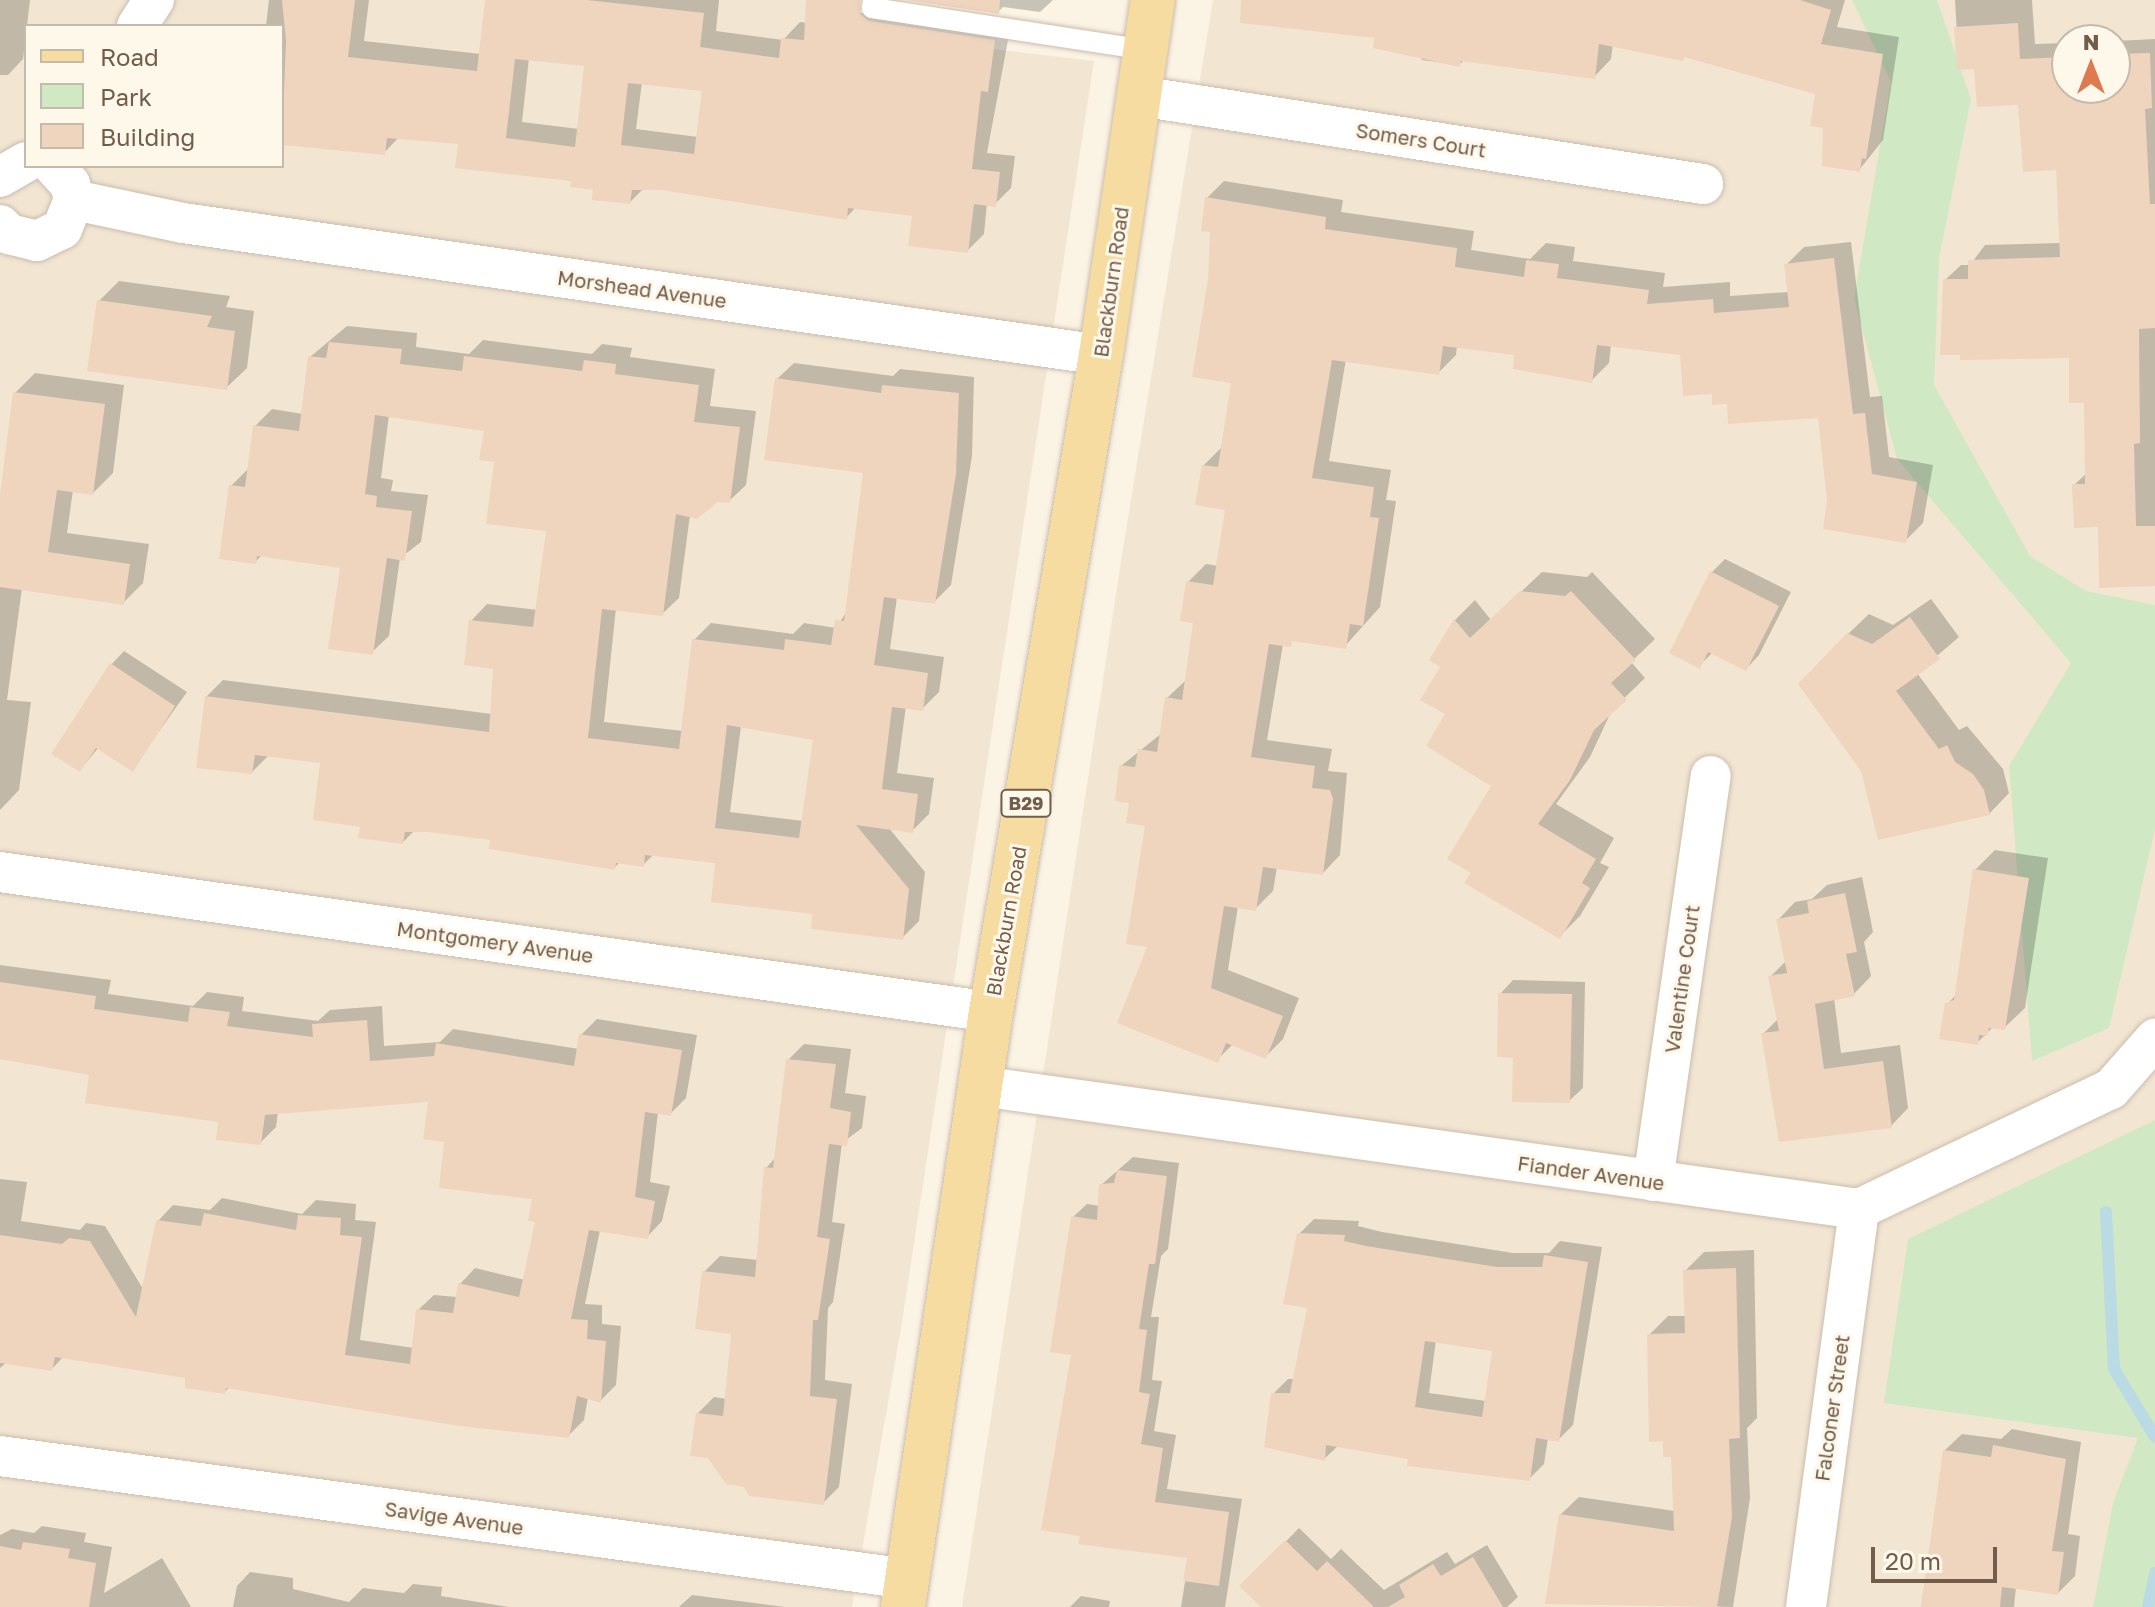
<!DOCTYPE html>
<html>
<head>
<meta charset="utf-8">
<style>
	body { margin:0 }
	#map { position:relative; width:2155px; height:1607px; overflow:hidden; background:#fbf4e5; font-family:"Golos Text",sans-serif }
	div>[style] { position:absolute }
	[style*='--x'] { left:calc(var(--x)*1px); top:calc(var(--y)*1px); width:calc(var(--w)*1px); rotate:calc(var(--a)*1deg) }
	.residential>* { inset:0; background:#f2e6d3 }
	.green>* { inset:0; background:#d0e8c4 }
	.shadow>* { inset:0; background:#0003 }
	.stream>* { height:12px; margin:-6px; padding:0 6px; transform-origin:6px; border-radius:6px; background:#badbe4 }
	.building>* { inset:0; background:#efd4be }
	.roads { filter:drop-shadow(0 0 2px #ccbcac) drop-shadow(0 0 2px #ccbcac) }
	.lane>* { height:20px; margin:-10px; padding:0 10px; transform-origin:10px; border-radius:10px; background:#fff }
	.street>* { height:40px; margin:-20px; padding:0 20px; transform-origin:20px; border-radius:20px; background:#fff }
	.primary>* { height:44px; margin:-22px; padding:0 22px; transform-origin:22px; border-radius:22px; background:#f6dca0 }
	span { translate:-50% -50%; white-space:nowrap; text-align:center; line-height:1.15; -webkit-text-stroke:6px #fef8eb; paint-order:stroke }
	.shield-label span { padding:2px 6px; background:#fef8eb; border:2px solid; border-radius:6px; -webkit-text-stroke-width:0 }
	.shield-label { font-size:18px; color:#725c4b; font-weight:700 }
	.street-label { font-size:20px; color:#725c4b }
	.legend { position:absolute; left:24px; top:24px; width:260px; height:144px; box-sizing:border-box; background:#fef8eb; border:2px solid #c6baab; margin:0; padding:10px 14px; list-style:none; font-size:24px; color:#725c4b }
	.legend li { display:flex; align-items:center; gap:16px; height:40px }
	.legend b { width:40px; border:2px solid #c6baab }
	.north { position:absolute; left:2051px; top:24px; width:80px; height:80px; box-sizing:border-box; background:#fef8eb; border:2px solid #c6baab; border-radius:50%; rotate:0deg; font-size:22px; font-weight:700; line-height:32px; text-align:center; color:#725c4b }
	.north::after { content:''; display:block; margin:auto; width:28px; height:36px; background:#df7950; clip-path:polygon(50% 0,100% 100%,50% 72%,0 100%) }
	.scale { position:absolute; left:1871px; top:1547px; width:126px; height:36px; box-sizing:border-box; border:4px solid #725c4b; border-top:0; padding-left:10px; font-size:24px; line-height:28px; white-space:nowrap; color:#725c4b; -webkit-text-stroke:6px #fef8eb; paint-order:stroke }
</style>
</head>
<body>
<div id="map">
	<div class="residential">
		<div style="clip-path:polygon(evenodd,0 0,832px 0,827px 29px,1094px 61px,901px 1329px,852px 1607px,0 1607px,0 0,26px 26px,282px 26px,282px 166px,26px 166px,26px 26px)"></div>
		<div style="clip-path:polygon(evenodd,1213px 0,2155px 0,2155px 1607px,962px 1607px,1121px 561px,1213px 0,2067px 40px,2115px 40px,2115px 88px,2067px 88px,2067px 40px)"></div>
	</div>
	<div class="green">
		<div style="clip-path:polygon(1852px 0,1937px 0,1971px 99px,1939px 258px,1934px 385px,2030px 556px,2086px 591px,2155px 605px,2155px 829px,2109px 1028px,2032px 1061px,2009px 766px,2071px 663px,1897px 459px,1854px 298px,1891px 82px)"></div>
		<div style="clip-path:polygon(2155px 1120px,2155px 1607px,2093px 1607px,2113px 1503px,2138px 1438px,1884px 1403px,1908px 1239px)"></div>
	</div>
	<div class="shadow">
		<div style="clip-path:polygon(0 0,30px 0,23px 59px,8px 75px,0 75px)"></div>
		<div style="clip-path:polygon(evenodd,269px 0,369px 0,364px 41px,481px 54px,487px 0,719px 0,716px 31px,783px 40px,800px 22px,834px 26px,848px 12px,1011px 24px,987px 153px,1015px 156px,1011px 188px,995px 204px,987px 203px,984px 234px,967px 251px,914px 214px,856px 207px,846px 218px,662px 188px,644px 188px,630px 202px,460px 142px,399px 137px,384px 153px,282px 140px,282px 26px,266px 26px,269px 0,529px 58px,586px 64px,579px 129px,522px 122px,529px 58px,269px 0,642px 82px,704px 89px,698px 137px,636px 129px,642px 82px)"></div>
		<div style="clip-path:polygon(919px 0,1053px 0,1040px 12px,1003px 7px,998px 12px)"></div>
		<div style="clip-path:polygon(1262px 0,1845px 0,1837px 27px,1899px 37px,1883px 140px,1859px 170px,1825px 126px,1818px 93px,1686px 55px,1613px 44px,1611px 59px,1594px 77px,1465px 59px,1459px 65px,1422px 60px,1420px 53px,1376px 36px)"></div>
		<div style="clip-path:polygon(1955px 0,2032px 0,2035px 44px,2067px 43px,2067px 88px,2115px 88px,2115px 41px,2155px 39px,2155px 584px,2100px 525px,2074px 485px,2087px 473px,2086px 401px,2071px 356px,1945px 280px,1961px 265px,1970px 265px,1985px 245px,2061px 243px,2058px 168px,2020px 102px,1976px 67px,1959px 68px)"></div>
		<div style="clip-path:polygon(1224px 181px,1343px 200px,1341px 212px,1474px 231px,1471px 250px,1530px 259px,1546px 243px,1575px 247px,1573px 261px,1665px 273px,1663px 287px,1730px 282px,1730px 296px,1789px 292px,1786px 265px,1804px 247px,1851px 242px,1870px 397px,1882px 396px,1889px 457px,1933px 465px,1923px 523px,1905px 541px,1829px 500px,1820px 416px,1729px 402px,1714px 392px,1682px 354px,1611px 345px,1609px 363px,1592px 380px,1516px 354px,1457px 346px,1456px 355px,1438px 373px,1346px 359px,1329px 461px,1391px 470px,1386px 500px,1396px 501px,1380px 607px,1345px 646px,1296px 639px,1283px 644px,1267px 740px,1332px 749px,1328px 771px,1347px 773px,1340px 855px,1323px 873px,1277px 867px,1273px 891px,1255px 909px,1238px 906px,1228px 970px,1299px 998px,1283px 1039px,1265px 1057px,1233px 1044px,1217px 1060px,1150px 946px,1147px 824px,1131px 801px,1121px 766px,1162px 733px,1167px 698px,1186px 680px,1195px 622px,1188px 582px,1206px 564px,1218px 566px,1228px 508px,1203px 466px,1221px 448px,1233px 381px,1210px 279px,1212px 231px,1207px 198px)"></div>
		<div style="clip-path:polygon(119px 281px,230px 296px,226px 307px,254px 311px,247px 368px,226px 388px,99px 301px)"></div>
		<div style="clip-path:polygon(evenodd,347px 326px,417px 333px,416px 347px,469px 354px,483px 340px,592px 354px,602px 344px,632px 348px,630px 357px,715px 369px,710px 406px,756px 411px,746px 485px,729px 501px,718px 500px,690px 515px,679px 598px,662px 614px,616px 608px,604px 722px,683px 731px,694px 640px,711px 623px,793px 634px,804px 623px,836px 628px,847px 611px,865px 472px,777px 379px,794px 363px,893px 376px,900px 369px,974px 377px,972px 456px,951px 585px,934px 602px,897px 597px,890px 649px,944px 657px,939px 692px,922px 709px,906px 706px,897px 773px,934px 778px,929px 814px,912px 831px,888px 827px,925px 872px,919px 921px,902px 938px,814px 913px,718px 861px,654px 854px,643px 865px,620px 862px,614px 868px,492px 838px,415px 830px,403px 842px,362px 825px,322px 761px,269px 755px,252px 772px,206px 697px,223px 680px,492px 714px,495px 667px,471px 621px,487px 604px,538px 610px,548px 529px,496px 460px,486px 430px,389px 415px,381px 478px,393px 480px,391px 491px,428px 495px,421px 542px,400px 558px,389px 636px,372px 652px,342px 566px,262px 555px,255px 562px,231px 486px,248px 469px,255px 426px,272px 409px,303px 414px,310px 357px,347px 326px,741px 726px,815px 739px,803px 821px,730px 812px,741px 726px)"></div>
		<div style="clip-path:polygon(35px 373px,124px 385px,113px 473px,93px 493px,73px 490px,67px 533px,149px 544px,143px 583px,123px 603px,22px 588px,7px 700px,31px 702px,19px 790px,0 810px,0 511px,15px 393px)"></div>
		<div style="clip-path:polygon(1725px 559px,1791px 592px,1759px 655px,1746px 669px,1713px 652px,1699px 666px,1712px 572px)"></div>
		<div style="clip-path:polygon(1542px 572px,1587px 577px,1592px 572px,1655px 639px,1631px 662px,1645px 678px,1612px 710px,1590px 757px,1556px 804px,1614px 838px,1600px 863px,1609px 867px,1580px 916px,1560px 936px,1473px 872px,1494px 785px,1447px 714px,1443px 666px,1432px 659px,1455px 620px,1475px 600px,1491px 620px)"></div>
		<div style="clip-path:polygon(1931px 599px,1959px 637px,1917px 673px,1959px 730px,1967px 726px,2003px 769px,2009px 793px,1989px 814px,1848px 634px,1869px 614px,1893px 625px)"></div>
		<div style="clip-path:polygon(124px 651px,187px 692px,132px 769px,99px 747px,80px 770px,111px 665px)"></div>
		<div style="clip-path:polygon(1995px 850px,2048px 858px,2025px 1008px,2004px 1028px,1994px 1026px,1977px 1043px,1947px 1004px,1957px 994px,1975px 870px)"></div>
		<div style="clip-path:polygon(1862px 877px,1873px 932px,1864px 942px,1871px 976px,1854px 994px,1834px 998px,1841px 1053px,1900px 1045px,1908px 1108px,1891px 1126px,1763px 1034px,1779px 1018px,1770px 977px,1786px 961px,1778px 920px,1795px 902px,1812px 899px,1827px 885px)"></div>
		<div style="clip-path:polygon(0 965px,111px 980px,108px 994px,193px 1006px,207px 992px,244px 997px,242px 1011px,318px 1021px,330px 1010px,382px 1006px,384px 1046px,440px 1042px,453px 1029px,579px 1049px,581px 1035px,597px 1019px,697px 1035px,686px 1098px,670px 1114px,658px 1112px,650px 1182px,670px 1186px,662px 1221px,647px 1237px,600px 1230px,585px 1304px,602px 1305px,602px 1324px,621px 1326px,616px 1385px,600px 1401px,588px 1397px,584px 1420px,568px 1436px,230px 1387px,224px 1392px,187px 1377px,64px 1356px,52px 1369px,7px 1362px,0 1368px,0 1179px,27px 1182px,21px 1221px,80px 1230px,86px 1223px,105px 1226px,143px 1289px,158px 1221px,173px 1205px,210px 1210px,222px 1198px,302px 1214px,316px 1200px,356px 1204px,355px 1220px,376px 1222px,360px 1340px,414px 1348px,418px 1310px,434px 1295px,457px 1297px,460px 1284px,475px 1268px,525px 1280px,537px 1220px,534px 1197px,446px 1141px,430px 1100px,278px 1112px,276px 1127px,260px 1143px,221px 1120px,91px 1073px,0 1058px)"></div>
		<div style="clip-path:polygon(1513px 980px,1585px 982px,1583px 1088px,1569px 1101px,1515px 1056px,1500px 994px)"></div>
		<div style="clip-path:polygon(804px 1044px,851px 1049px,845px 1093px,866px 1096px,862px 1128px,842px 1143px,832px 1222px,845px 1224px,833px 1302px,828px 1308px,825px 1380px,852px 1384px,839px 1487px,823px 1503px,698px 1413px,714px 1397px,727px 1399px,733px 1333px,704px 1272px,720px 1256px,758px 1260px,766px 1168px,776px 1157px,788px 1060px)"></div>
		<div style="clip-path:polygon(1133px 1157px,1179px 1163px,1168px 1249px,1161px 1256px,1151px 1317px,1159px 1317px,1152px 1380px,1162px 1381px,1154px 1431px,1176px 1435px,1167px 1489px,1242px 1499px,1225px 1607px,1181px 1607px,1189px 1557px,1081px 1542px,1073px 1217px,1087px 1204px,1100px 1206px,1101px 1185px)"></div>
		<div style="clip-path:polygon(evenodd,1314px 1219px,1359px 1221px,1358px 1226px,1382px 1232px,1513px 1253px,1549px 1253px,1560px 1241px,1602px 1247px,1573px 1425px,1558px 1440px,1548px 1438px,1544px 1464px,1529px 1479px,1339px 1445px,1324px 1459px,1273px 1394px,1288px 1379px,1295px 1379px,1310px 1307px,1299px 1234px,1314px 1219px,1436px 1340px,1494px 1350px,1486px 1401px,1429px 1393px,1436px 1340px)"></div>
		<div style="clip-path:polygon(1754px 1250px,1757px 1418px,1747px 1428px,1750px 1498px,1733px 1607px,1548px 1602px,1560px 1515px,1579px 1497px,1675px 1511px,1673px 1454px,1649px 1335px,1668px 1316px,1687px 1316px,1685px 1271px,1704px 1252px)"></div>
		<div style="clip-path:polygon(2012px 1429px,2081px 1442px,2068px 1534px,2080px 1536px,2075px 1576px,2058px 1593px,2016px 1587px,2014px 1607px,1921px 1607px,1945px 1450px,1962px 1434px,2001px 1439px)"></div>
		<div style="clip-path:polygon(42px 1526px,86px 1533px,84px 1542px,112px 1547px,104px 1593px,162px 1558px,191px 1607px,0 1607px,0 1535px,12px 1529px,34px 1533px)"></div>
		<div style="clip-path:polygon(1299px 1528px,1331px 1559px,1341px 1549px,1384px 1590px,1447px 1552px,1455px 1564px,1487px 1545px,1518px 1597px,1507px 1607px,1264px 1607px,1242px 1586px)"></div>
		<div style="clip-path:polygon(250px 1572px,293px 1578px,293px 1589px,349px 1602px,363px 1588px,404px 1593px,413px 1584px,442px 1587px,441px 1596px,509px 1607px,233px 1607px,237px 1586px)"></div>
		<div style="clip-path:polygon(692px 1595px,785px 1607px,679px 1607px)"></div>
		<div style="clip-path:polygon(1081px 1596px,1110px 1601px,1109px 1607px,1070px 1607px)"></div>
	</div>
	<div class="stream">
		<div style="--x:2106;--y:1212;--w:157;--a:87.1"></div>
		<div style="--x:2114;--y:1369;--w:79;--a:58.9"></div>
		<div style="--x:2148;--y:1607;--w:35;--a:-78"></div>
	</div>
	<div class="building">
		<div style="clip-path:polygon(evenodd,282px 0,355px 0,348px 57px,477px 71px,485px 0,587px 0,704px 13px,700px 47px,779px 58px,781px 38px,804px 40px,806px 0,860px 0,860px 14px,869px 21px,995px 40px,988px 92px,981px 91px,972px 169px,1000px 172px,996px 207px,974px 204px,968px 253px,908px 246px,912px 216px,848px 208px,847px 220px,662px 190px,632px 190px,630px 204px,592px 200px,593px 190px,570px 187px,571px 181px,455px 168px,458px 144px,387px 138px,385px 155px,282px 145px,286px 40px,282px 0,515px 59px,584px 66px,575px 147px,506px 138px,515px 59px,282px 0,628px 83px,702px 91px,694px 154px,621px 145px,628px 83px)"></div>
		<div style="clip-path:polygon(906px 0,1000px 0,999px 14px)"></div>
		<div style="clip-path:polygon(1241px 0,1800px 0,1831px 10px,1821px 44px,1883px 54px,1866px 159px,1862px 158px,1860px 172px,1822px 166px,1823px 128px,1810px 126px,1815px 94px,1684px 57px,1683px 61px,1599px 44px,1595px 79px,1461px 61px,1460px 67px,1373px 48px,1374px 38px,1240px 23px)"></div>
		<div style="clip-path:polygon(2018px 23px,2020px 59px,2067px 57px,2067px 88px,2115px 88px,2115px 54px,2150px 53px,2152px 108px,2145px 109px,2150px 204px,2155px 204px,2155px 328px,2139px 329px,2140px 443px,2134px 444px,2136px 526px,2155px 526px,2155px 586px,2099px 588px,2098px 527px,2074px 528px,2072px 484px,2085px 484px,2084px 403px,2069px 403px,2069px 358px,1960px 360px,1960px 355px,1940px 355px,1943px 279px,1968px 279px,1968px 260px,2060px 257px,2056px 170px,2023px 172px,2018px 105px,1977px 107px,1974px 69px,1957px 70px,1954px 27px)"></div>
		<div style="clip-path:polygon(1205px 197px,1326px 217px,1325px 229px,1457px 248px,1455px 267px,1524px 277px,1526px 260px,1559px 264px,1557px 278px,1649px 290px,1647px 304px,1713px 299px,1714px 313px,1789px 307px,1784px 264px,1834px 258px,1853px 414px,1865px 413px,1872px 474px,1917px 482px,1906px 543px,1823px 529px,1827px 500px,1818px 418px,1728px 424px,1727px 404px,1712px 405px,1712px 394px,1683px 396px,1680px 355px,1597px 345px,1592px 383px,1513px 369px,1514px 355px,1443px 346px,1439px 375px,1332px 360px,1312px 478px,1374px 487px,1370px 517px,1379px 518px,1363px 626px,1350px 624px,1346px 649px,1292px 641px,1291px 647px,1269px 644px,1251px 757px,1315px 766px,1312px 788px,1330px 790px,1333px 799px,1323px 875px,1263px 867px,1256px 911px,1224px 906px,1211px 988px,1283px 1016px,1266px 1059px,1226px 1043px,1218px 1063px,1117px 1023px,1147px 947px,1126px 944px,1145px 826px,1126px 823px,1129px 803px,1115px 801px,1119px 765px,1135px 767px,1138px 749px,1157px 752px,1165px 697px,1182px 700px,1193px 623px,1180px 621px,1186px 581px,1213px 585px,1225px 510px,1195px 505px,1202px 465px,1218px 467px,1231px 383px,1192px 377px,1208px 279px,1210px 232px,1201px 231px)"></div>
		<div style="clip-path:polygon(97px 300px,212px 316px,207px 327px,235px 331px,227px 390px,87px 371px)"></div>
		<div style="clip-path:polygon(evenodd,329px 342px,402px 349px,400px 364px,462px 371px,464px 356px,582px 371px,584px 360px,616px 364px,615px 374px,699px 385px,694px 422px,740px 427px,730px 503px,718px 502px,697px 519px,676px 514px,663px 616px,602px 609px,588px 738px,679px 749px,692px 639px,784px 650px,785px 639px,831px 645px,835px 620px,844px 621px,863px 473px,764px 460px,775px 378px,881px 393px,882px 385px,959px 393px,956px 474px,935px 604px,884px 597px,874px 665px,928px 673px,923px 711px,892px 707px,882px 789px,918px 794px,913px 833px,856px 825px,909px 889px,903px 940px,811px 929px,812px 914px,711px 902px,715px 863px,645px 855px,644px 867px,616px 863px,615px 870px,489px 849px,490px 840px,428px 832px,405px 832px,403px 844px,358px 838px,360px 827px,313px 820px,320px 763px,255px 755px,252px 774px,196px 768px,205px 696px,489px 732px,493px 669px,464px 665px,469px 620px,533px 627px,546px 531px,486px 524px,494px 462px,479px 460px,484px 431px,375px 415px,365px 494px,377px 496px,376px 507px,412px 511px,405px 561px,387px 558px,373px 655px,328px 649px,340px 568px,257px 556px,256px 564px,219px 559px,229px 485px,245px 487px,253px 425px,299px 431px,308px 356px,326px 358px,329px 342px,727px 725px,813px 740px,799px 838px,715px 828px,727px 725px)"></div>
		<div style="clip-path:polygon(13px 392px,105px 404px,93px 495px,57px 490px,48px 552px,130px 564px,124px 605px,0 587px,0 495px)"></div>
		<div style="clip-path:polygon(1710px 571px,1779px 606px,1746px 671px,1708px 652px,1700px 669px,1669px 653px)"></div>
		<div style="clip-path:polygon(1520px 591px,1565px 596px,1571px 591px,1636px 660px,1611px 683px,1627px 700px,1594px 730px,1570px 780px,1538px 824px,1596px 859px,1582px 883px,1590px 888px,1560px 939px,1464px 883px,1471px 873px,1447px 859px,1491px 786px,1426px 746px,1445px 714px,1420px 700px,1440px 667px,1429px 660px,1454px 619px,1470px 638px)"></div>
		<div style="clip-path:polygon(1910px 617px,1940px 659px,1896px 691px,1939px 749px,1947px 745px,1955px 762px,1973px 774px,1984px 790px,1990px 815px,1878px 840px,1861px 771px,1798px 684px,1847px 633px,1872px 644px)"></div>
		<div style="clip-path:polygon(110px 663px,175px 706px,133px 772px,96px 748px,80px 772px,51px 754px)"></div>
		<div style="clip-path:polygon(1973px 869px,2029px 878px,2005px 1030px,1989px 1028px,1987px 1036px,1979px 1035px,1978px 1045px,1939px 1039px,1945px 1003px,1954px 1000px)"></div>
		<div style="clip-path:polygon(1845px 893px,1857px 952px,1846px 954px,1855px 996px,1815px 1004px,1824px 1069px,1883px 1061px,1892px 1128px,1779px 1142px,1761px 1033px,1779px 1031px,1768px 976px,1787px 973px,1776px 919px,1809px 913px,1807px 901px)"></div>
		<div style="clip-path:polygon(0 982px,96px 996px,94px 1009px,188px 1022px,190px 1007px,230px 1012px,227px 1026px,313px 1037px,312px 1024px,367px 1020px,370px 1061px,434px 1056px,436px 1043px,574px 1066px,579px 1034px,682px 1050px,671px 1116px,645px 1112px,635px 1197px,655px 1201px,648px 1239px,589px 1230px,571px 1319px,588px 1320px,587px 1339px,606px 1341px,601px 1403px,577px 1396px,569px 1438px,459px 1426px,226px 1388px,225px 1394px,185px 1388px,185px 1378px,55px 1357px,52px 1371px,0 1363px,0 1235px,62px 1244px,69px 1238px,90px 1241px,136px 1317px,156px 1220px,201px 1226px,204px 1213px,296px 1230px,298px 1215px,341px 1218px,340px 1235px,362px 1237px,345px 1355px,410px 1364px,416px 1309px,453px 1313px,458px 1283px,519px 1297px,535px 1222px,528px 1221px,532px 1199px,439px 1188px,444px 1142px,423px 1139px,428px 1102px,265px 1115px,261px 1145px,216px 1140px,218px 1122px,85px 1103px,89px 1075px,0 1059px)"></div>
		<div style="clip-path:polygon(1498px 993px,1572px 994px,1570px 1103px,1512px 1102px,1513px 1058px,1497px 1057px)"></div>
		<div style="clip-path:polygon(786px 1059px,836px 1064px,830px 1108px,851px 1112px,847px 1146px,829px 1144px,817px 1237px,830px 1239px,818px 1320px,813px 1320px,810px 1396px,837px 1399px,824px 1505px,749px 1496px,744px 1487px,726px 1484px,708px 1458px,690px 1456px,696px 1413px,723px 1416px,731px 1334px,695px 1329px,702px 1271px,755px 1277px,764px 1167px,773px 1168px)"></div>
		<div style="clip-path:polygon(1117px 1170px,1167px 1176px,1155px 1264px,1149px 1264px,1139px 1329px,1147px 1330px,1139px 1392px,1150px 1394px,1141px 1444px,1163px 1448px,1155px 1502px,1229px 1512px,1219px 1586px,1183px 1581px,1187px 1558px,1078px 1544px,1080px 1536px,1041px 1530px,1071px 1355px,1050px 1352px,1071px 1216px,1097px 1220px,1099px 1184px,1114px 1183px)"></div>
		<div style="clip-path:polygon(evenodd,1297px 1233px,1345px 1235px,1344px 1241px,1366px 1246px,1497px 1267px,1542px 1267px,1544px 1255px,1588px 1262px,1559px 1442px,1536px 1438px,1530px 1481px,1407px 1466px,1408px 1459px,1326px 1445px,1325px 1461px,1264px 1447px,1271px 1393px,1290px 1393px,1307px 1308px,1283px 1304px,1297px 1233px,1425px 1341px,1492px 1351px,1482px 1417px,1415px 1407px,1425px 1341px)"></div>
		<div style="clip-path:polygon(1736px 1268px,1740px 1438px,1729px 1439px,1732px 1517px,1717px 1607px,1545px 1604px,1559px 1514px,1674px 1531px,1671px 1457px,1663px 1457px,1663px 1441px,1649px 1442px,1647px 1334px,1685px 1333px,1683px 1270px)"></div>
		<div style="clip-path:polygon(1993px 1445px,2066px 1459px,2052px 1551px,2064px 1552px,2058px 1595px,2002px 1587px,2000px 1607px,1921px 1607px,1943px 1450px,1991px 1457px)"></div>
		<div style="clip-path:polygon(1285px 1540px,1317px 1571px,1327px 1561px,1374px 1607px,1261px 1607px,1239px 1586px)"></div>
		<div style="clip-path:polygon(23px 1542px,70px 1549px,68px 1558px,96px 1563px,89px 1607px,0 1607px,0 1546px,21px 1550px)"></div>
		<div style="clip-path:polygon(1473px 1557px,1503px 1607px,1388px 1607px,1405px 1597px,1399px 1585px,1433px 1564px,1441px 1576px)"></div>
	</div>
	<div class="roads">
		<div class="lane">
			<div style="--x:873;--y:0;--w:8;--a:97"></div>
			<div style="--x:872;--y:8;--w:277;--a:8.7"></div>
		</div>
		<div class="street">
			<div style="--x:137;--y:26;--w:31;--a:-57"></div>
			<div style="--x:1139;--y:96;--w:571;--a:8.87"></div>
			<div style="--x:0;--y:177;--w:30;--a:-30"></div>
			<div style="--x:74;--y:200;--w:111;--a:11.9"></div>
			<div style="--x:183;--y:223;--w:927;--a:8.18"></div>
			<div style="--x:0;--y:225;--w:13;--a:45"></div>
			<div style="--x:9;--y:234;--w:29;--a:14"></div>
			<div style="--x:37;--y:241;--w:28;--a:-26"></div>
			<div style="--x:62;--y:229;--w:31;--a:-68"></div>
			<div style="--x:74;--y:200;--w:16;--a:-104"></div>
			<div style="--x:70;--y:184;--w:25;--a:-133"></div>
			<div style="--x:0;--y:872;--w:1001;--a:8.04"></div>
			<div style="--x:980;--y:1086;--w:888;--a:7.97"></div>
			<div style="--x:1859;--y:1209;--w:279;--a:-25.5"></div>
			<div style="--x:2111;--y:1089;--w:67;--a:-48.7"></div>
			<div style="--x:1653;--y:1181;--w:409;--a:-81.9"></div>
			<div style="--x:0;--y:1456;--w:916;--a:7.71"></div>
			<div style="--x:1806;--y:1607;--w:402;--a:-82.4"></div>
		</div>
		<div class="primary">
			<div style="--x:903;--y:1607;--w:601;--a:-81.59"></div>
			<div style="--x:991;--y:1012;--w:666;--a:-80.5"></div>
			<div style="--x:1101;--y:355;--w:359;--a:-81.7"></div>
		</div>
	</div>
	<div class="shield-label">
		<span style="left:1026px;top:803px">B29</span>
	</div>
	<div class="street-label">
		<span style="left:1421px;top:140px;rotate:9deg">Somers Court</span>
		<span style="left:1111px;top:282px;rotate:-82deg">Blackburn Road</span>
		<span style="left:642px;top:289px;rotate:8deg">Morshead Avenue</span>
		<span style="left:1006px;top:921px;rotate:-80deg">Blackburn Road</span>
		<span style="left:495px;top:942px;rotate:8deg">Montgomery Avenue</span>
		<span style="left:1682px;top:979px;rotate:-82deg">Valentine Court</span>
		<span style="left:1591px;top:1173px;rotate:8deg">Fiander Avenue</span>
		<span style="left:1832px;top:1408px;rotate:-82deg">Falconer Street</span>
		<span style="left:454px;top:1518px;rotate:8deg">Savige Avenue</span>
	</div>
	<ul class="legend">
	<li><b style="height:10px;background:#f6dca0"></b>Road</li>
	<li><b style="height:22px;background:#d0e8c4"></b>Park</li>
	<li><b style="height:22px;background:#efd4be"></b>Building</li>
	</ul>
	<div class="north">N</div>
	<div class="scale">20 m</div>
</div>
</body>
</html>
